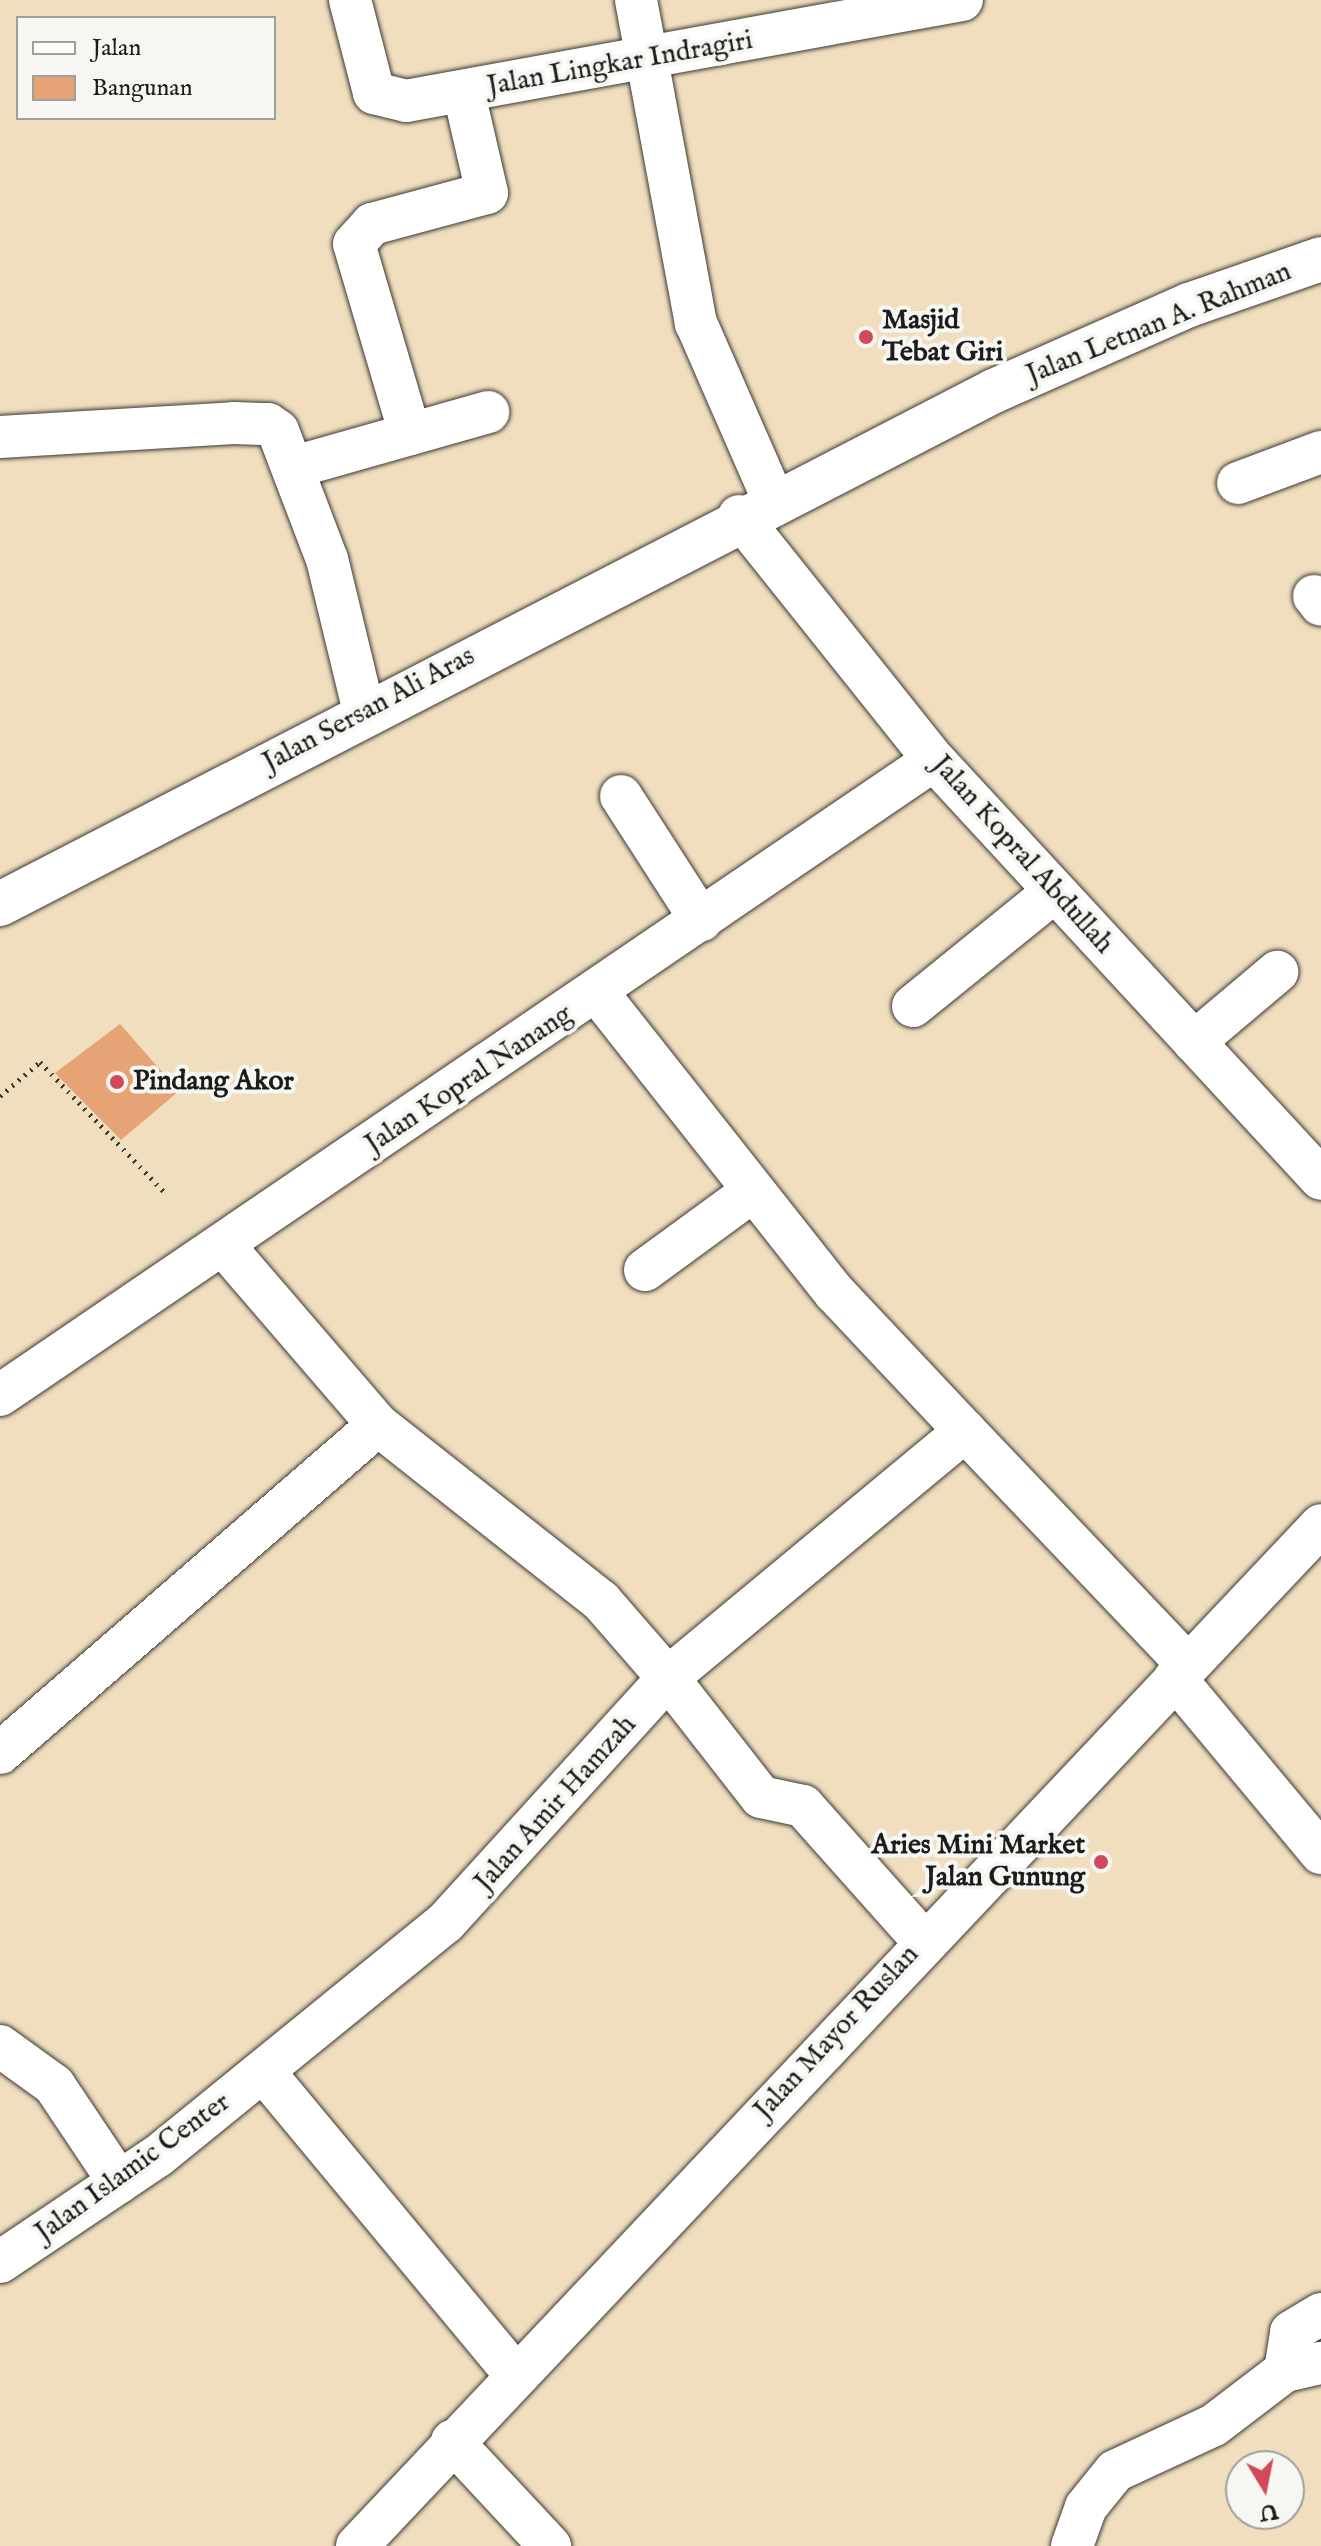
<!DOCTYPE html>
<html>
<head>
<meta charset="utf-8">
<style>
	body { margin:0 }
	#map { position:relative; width:1321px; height:2546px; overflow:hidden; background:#f0debf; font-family:"IM FELL English",serif }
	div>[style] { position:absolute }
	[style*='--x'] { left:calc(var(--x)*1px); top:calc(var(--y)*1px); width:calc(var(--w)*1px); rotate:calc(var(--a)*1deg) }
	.building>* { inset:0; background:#e5a376 }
	.path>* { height:5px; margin-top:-2.5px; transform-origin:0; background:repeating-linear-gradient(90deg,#3c3934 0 2px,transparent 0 8px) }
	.roads { filter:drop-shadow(0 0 2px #3c3934) drop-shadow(0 0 2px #3c3934) }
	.street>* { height:42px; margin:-21px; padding:0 21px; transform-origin:21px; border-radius:21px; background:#fff }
	.secondary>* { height:44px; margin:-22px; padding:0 22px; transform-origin:22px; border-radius:22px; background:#fff }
	.dots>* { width:22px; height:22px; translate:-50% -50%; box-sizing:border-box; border:4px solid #f6f6f2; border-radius:50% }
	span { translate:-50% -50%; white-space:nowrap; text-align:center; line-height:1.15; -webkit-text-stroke:8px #f6f6f2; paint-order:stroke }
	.street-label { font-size:28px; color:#1c1c1c }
	.poi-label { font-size:28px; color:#1c1c1c; font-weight:700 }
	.left { translate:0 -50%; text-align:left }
	.right { translate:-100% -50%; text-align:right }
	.legend { position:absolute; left:16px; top:16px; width:260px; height:104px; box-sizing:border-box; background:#f6f6f2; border:2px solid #9f9f9c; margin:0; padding:10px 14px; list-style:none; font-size:24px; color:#1c1c1c }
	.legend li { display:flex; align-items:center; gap:16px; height:40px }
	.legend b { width:40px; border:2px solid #9f9f9c }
	.north { position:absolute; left:1225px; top:2450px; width:80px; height:80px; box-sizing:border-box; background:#f6f6f2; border:2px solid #9f9f9c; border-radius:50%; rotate:170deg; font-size:22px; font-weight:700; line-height:32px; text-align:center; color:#1c1c1c }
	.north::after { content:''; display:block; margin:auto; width:28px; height:36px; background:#d1495b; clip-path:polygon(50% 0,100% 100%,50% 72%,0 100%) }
</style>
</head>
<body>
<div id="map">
	<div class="building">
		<div style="clip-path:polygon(120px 1024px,179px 1091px,121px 1140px,55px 1073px)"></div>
	</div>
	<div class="path">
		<div style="--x:0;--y:1096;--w:52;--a:-40.4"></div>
		<div style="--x:40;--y:1062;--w:181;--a:46.3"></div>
	</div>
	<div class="roads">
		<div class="street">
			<div style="--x:350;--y:0;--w:96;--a:75.5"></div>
			<div style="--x:374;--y:93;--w:33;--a:14"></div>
			<div style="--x:406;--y:101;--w:565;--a:-10.3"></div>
			<div style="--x:636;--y:0;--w:329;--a:79.5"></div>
			<div style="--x:696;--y:323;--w:192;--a:66.4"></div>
			<div style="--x:410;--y:434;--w:198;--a:-106.4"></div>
			<div style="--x:354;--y:244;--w:27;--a:-48"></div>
			<div style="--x:372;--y:224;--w:119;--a:-15.1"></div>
			<div style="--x:487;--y:193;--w:103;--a:-103"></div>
			<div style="--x:0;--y:437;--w:234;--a:-3.4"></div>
			<div style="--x:234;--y:423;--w:34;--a:2"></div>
			<div style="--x:268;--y:424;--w:12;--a:35"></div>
			<div style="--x:278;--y:431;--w:137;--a:69.1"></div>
			<div style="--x:327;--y:559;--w:157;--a:76.4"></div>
			<div style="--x:294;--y:467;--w:202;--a:-15.8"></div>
			<div style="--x:1238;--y:483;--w:89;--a:-20.5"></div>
			<div style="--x:739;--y:516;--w:312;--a:51.4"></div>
			<div style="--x:934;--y:760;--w:570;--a:47.27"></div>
			<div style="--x:1314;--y:596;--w:11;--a:52"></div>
			<div style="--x:621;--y:796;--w:148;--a:57.2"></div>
			<div style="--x:597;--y:992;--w:384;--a:51.7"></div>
			<div style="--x:835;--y:1293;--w:190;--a:46.7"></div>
			<div style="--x:965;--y:1431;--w:386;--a:140.3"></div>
			<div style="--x:668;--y:1678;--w:151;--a:52"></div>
			<div style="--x:761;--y:1797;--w:43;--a:12.1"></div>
			<div style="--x:803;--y:1806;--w:182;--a:48.3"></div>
			<div style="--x:913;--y:1006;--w:181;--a:-39"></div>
			<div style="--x:1194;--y:1042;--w:109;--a:-40.1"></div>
			<div style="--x:645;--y:1270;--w:134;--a:-36.2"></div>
			<div style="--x:0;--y:1395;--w:1129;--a:-34.21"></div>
			<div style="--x:965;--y:1431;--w:323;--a:46.4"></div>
			<div style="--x:1175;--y:1678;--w:228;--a:50.2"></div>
			<div style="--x:0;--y:1753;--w:500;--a:-40.95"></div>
			<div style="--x:0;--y:2046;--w:67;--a:35.8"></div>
			<div style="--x:54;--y:2085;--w:117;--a:56.2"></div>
			<div style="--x:264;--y:2072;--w:393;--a:50.3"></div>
			<div style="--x:0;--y:2262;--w:190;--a:-33.9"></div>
			<div style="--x:158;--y:2156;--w:370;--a:-39.1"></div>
			<div style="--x:445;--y:1923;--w:331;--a:-47.7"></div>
			<div style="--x:668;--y:1678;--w:102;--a:-131"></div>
			<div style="--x:601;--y:1601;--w:284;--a:-141.7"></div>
			<div style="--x:378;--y:1425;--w:235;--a:-130.7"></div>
			<div style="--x:1285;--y:2371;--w:39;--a:-81"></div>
			<div style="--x:1291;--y:2332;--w:35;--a:-31"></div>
			<div style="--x:452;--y:2441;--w:144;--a:47"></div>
			<div style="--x:357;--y:2546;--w:1404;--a:-46.64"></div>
			<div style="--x:1072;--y:2546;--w:41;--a:-70.3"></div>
			<div style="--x:1086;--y:2507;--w:46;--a:-51.1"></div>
			<div style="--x:1115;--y:2471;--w:109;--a:-24.9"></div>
			<div style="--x:1214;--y:2425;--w:89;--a:-37.3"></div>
			<div style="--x:1285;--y:2371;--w:37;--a:-13"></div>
		</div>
		<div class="secondary">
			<div style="--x:0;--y:904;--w:1119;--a:-27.3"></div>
			<div style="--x:994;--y:391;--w:213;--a:-23.8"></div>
			<div style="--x:1189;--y:305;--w:140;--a:-19.2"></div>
		</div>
	</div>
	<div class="dots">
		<div style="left:866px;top:337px;background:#d1495b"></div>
		<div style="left:117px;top:1082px;background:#d1495b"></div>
		<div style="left:1101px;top:1862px;background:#d1495b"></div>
	</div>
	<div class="street-label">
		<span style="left:620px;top:64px;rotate:-10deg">Jalan Lingkar Indragiri</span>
		<span style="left:1159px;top:324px;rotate:-22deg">Jalan Letnan A. Rahman</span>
		<span style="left:369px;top:710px;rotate:-28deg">Jalan Sersan Ali Aras</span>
		<span style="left:1022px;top:855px;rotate:48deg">Jalan Kopral Abdullah</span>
		<span style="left:469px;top:1080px;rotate:-34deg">Jalan Kopral Nanang</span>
		<span style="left:556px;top:1804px;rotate:-48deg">Jalan Amir Hamzah</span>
		<span style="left:837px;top:2033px;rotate:-47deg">Jalan Mayor Ruslan</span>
		<span style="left:133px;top:2168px;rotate:-36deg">Jalan Islamic Center</span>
	</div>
	<div class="poi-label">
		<span class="left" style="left:882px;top:337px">Masjid<br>Tebat Giri</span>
		<span class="left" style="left:133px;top:1082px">Pindang Akor</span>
		<span class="right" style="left:1085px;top:1862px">Aries Mini Market<br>Jalan Gunung</span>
	</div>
	<ul class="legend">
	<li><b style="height:10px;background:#fff"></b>Jalan</li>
	<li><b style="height:22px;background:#e5a376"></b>Bangunan</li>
	</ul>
	<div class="north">U</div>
</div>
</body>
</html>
